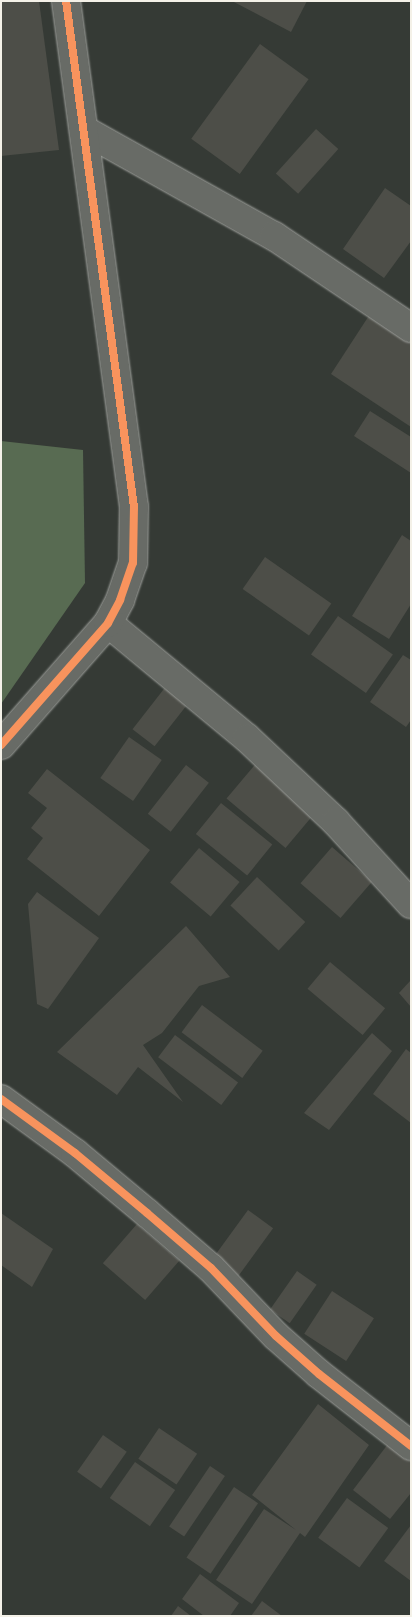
<!DOCTYPE html>
<html>
<head>
<meta charset="utf-8">
<style>
	body { margin:0 }
	#map { position:relative; width:412px; height:1617px; overflow:hidden; background:#353a35; font-family:"Indie Flower",sans-serif }
	div>[style] { position:absolute }
	[style*='--x'] { left:calc(var(--x)*1px); top:calc(var(--y)*1px); width:calc(var(--w)*1px); rotate:calc(var(--a)*1deg) }
	.green>* { inset:0; background:#586b52 }
	.building>* { inset:0; background:#4d4e48; transform-origin:0 0 }
	.roads { filter:drop-shadow(0 0 1px #9c9e9a) drop-shadow(0 0 1px #9c9e9a) }
	.minor>* { height:28px; margin:-14px; padding:0 14px; transform-origin:14px; border-radius:14px; background:#686b66 }
	.cycleway>* { height:8px; margin:-4px; padding:0 4px; transform-origin:4px; border-radius:4px; background:#f8935d }
	span { translate:-50% -50%; white-space:nowrap; text-align:center; line-height:1.15; -webkit-text-stroke:5px #26332d; paint-order:stroke }
	.frame { position:absolute; inset:0; border:2px solid #f4f1e8; pointer-events:none }
</style>
</head>
<body>
<div id="map">
	<div class="green">
		<div style="clip-path:polygon(1px 441px,83px 450px,85px 583px,1px 704px)"></div>
	</div>
	<div class="building">
		<div style="clip-path:polygon(1px 1px,39px 1px,59px 150px,1px 156px)"></div>
		<div style="clip-path:polygon(232px 1px,307px 1px,291px 32px)"></div>
		<div style="left:260px;top:44px;width:60px;height:117px;rotate:36deg"></div>
		<div style="left:316px;top:129px;width:30px;height:60px;rotate:42deg"></div>
		<div style="clip-path:polygon(385px 188px,411px 206px,411px 241px,384px 278px,343px 249px)"></div>
		<div style="clip-path:polygon(372px 311px,411px 336px,411px 427px,331px 374px)"></div>
		<div style="clip-path:polygon(370px 411px,411px 437px,411px 473px,354px 436px)"></div>
		<div style="clip-path:polygon(402px 535px,411px 541px,411px 604px,389px 639px,352px 616px)"></div>
		<div style="left:265px;top:557px;width:81px;height:39px;rotate:35deg"></div>
		<div style="left:338px;top:616px;width:67px;height:47px;rotate:35deg"></div>
		<div style="clip-path:polygon(403px 655px,411px 660px,411px 720px,406px 727px,370px 702px)"></div>
		<div style="left:167px;top:685px;width:28px;height:56px;rotate:38deg"></div>
		<div style="left:129px;top:737px;width:40px;height:50px;rotate:35deg"></div>
		<div style="left:258px;top:761px;width:77px;height:49px;rotate:40deg"></div>
		<div style="left:186px;top:765px;width:29px;height:62px;rotate:38deg"></div>
		<div style="clip-path:polygon(47px 769px,150px 850px,99px 916px,27px 859px,43px 838px,31px 828px,47px 808px,28px 793px)"></div>
		<div style="left:221px;top:803px;width:66px;height:40px;rotate:39deg"></div>
		<div style="left:332px;top:847px;width:53px;height:48px;rotate:41deg"></div>
		<div style="left:199px;top:848px;width:53px;height:45px;rotate:40deg"></div>
		<div style="left:257px;top:877px;width:66px;height:39px;rotate:43deg"></div>
		<div style="clip-path:polygon(37px 892px,99px 938px,48px 1009px,37px 1004px,28px 904px)"></div>
		<div style="clip-path:polygon(186px 926px,230px 977px,199px 986px,162px 1033px,143px 1045px,183px 1102px,138px 1067px,117px 1095px,57px 1052px)"></div>
		<div style="left:330px;top:962px;width:72px;height:35px;rotate:40deg"></div>
		<div style="clip-path:polygon(411px 980px,411px 1007px,399px 993px)"></div>
		<div style="left:202px;top:1005px;width:76px;height:34px;rotate:37deg"></div>
		<div style="clip-path:polygon(372px 1033px,392px 1051px,329px 1130px,304px 1113px)"></div>
		<div style="left:175px;top:1035px;width:79px;height:28px;rotate:37deg"></div>
		<div style="clip-path:polygon(406px 1049px,411px 1053px,411px 1123px,373px 1094px)"></div>
		<div style="left:248px;top:1210px;width:31px;height:60px;rotate:36deg"></div>
		<div style="clip-path:polygon(1px 1213px,53px 1249px,32px 1287px,1px 1265px)"></div>
		<div style="left:137px;top:1224px;width:56px;height:52px;rotate:41deg"></div>
		<div style="left:297px;top:1271px;width:24px;height:47px;rotate:35deg"></div>
		<div style="left:332px;top:1291px;width:50px;height:51px;rotate:33deg"></div>
		<div style="clip-path:polygon(318px 1404px,369px 1445px,305px 1537px,300px 1533px,252px 1604px,216px 1580px,264px 1509px,296px 1530px,252px 1495px)"></div>
		<div style="left:159px;top:1428px;width:46px;height:37px;rotate:34deg"></div>
		<div style="left:103px;top:1435px;width:29px;height:45px;rotate:35deg"></div>
		<div style="clip-path:polygon(388px 1444px,411px 1462px,411px 1493px,390px 1519px,353px 1490px)"></div>
		<div style="left:135px;top:1462px;width:49px;height:44px;rotate:35deg"></div>
		<div style="left:210px;top:1466px;width:18px;height:73px;rotate:34deg"></div>
		<div style="left:234px;top:1487px;width:29px;height:85px;rotate:34deg"></div>
		<div style="left:347px;top:1498px;width:51px;height:49px;rotate:36deg"></div>
		<div style="clip-path:polygon(411px 1525px,411px 1581px,384px 1561px)"></div>
		<div style="clip-path:polygon(200px 1574px,239px 1603px,230px 1616px,204px 1616px,182px 1599px)"></div>
		<div style="clip-path:polygon(262px 1601px,282px 1616px,251px 1616px)"></div>
		<div style="clip-path:polygon(178px 1606px,191px 1616px,171px 1616px)"></div>
	</div>
	<div class="roads">
		<div class="minor">
			<div style="--x:84;--y:130;--w:218;--a:29.2"></div>
			<div style="--x:274;--y:236;--w:165;--a:33.9"></div>
			<div style="--x:108;--y:623;--w:180;--a:39.6"></div>
			<div style="--x:247;--y:738;--w:122;--a:43.3"></div>
			<div style="--x:336;--y:822;--w:111;--a:47.6"></div>
			<div style="--x:1;--y:745;--w:162;--a:-48.7"></div>
			<div style="--x:108;--y:623;--w:26;--a:-62"></div>
			<div style="--x:120;--y:600;--w:39;--a:-71"></div>
			<div style="--x:133;--y:563;--w:56;--a:-89"></div>
			<div style="--x:134;--y:507;--w:511;--a:-97.65"></div>
			<div style="--x:1;--y:1099;--w:92;--a:36.1"></div>
			<div style="--x:75;--y:1153;--w:94;--a:39.8"></div>
			<div style="--x:147;--y:1213;--w:84;--a:40.7"></div>
			<div style="--x:211;--y:1268;--w:94;--a:46.3"></div>
			<div style="--x:276;--y:1336;--w:57;--a:41.5"></div>
			<div style="--x:319;--y:1374;--w:117;--a:38"></div>
		</div>
	</div>
	<div class="cycleway">
		<div style="--x:1;--y:745;--w:162;--a:-48.7"></div>
		<div style="--x:108;--y:623;--w:26;--a:-62"></div>
		<div style="--x:120;--y:600;--w:39;--a:-71"></div>
		<div style="--x:133;--y:563;--w:56;--a:-89"></div>
		<div style="--x:134;--y:507;--w:511;--a:-97.65"></div>
		<div style="--x:1;--y:1099;--w:92;--a:36.1"></div>
		<div style="--x:75;--y:1153;--w:94;--a:39.8"></div>
		<div style="--x:147;--y:1213;--w:84;--a:40.7"></div>
		<div style="--x:211;--y:1268;--w:94;--a:46.3"></div>
		<div style="--x:276;--y:1336;--w:57;--a:41.5"></div>
		<div style="--x:319;--y:1374;--w:117;--a:38"></div>
	</div>
	<div class="frame"></div>
</div>
</body>
</html>
